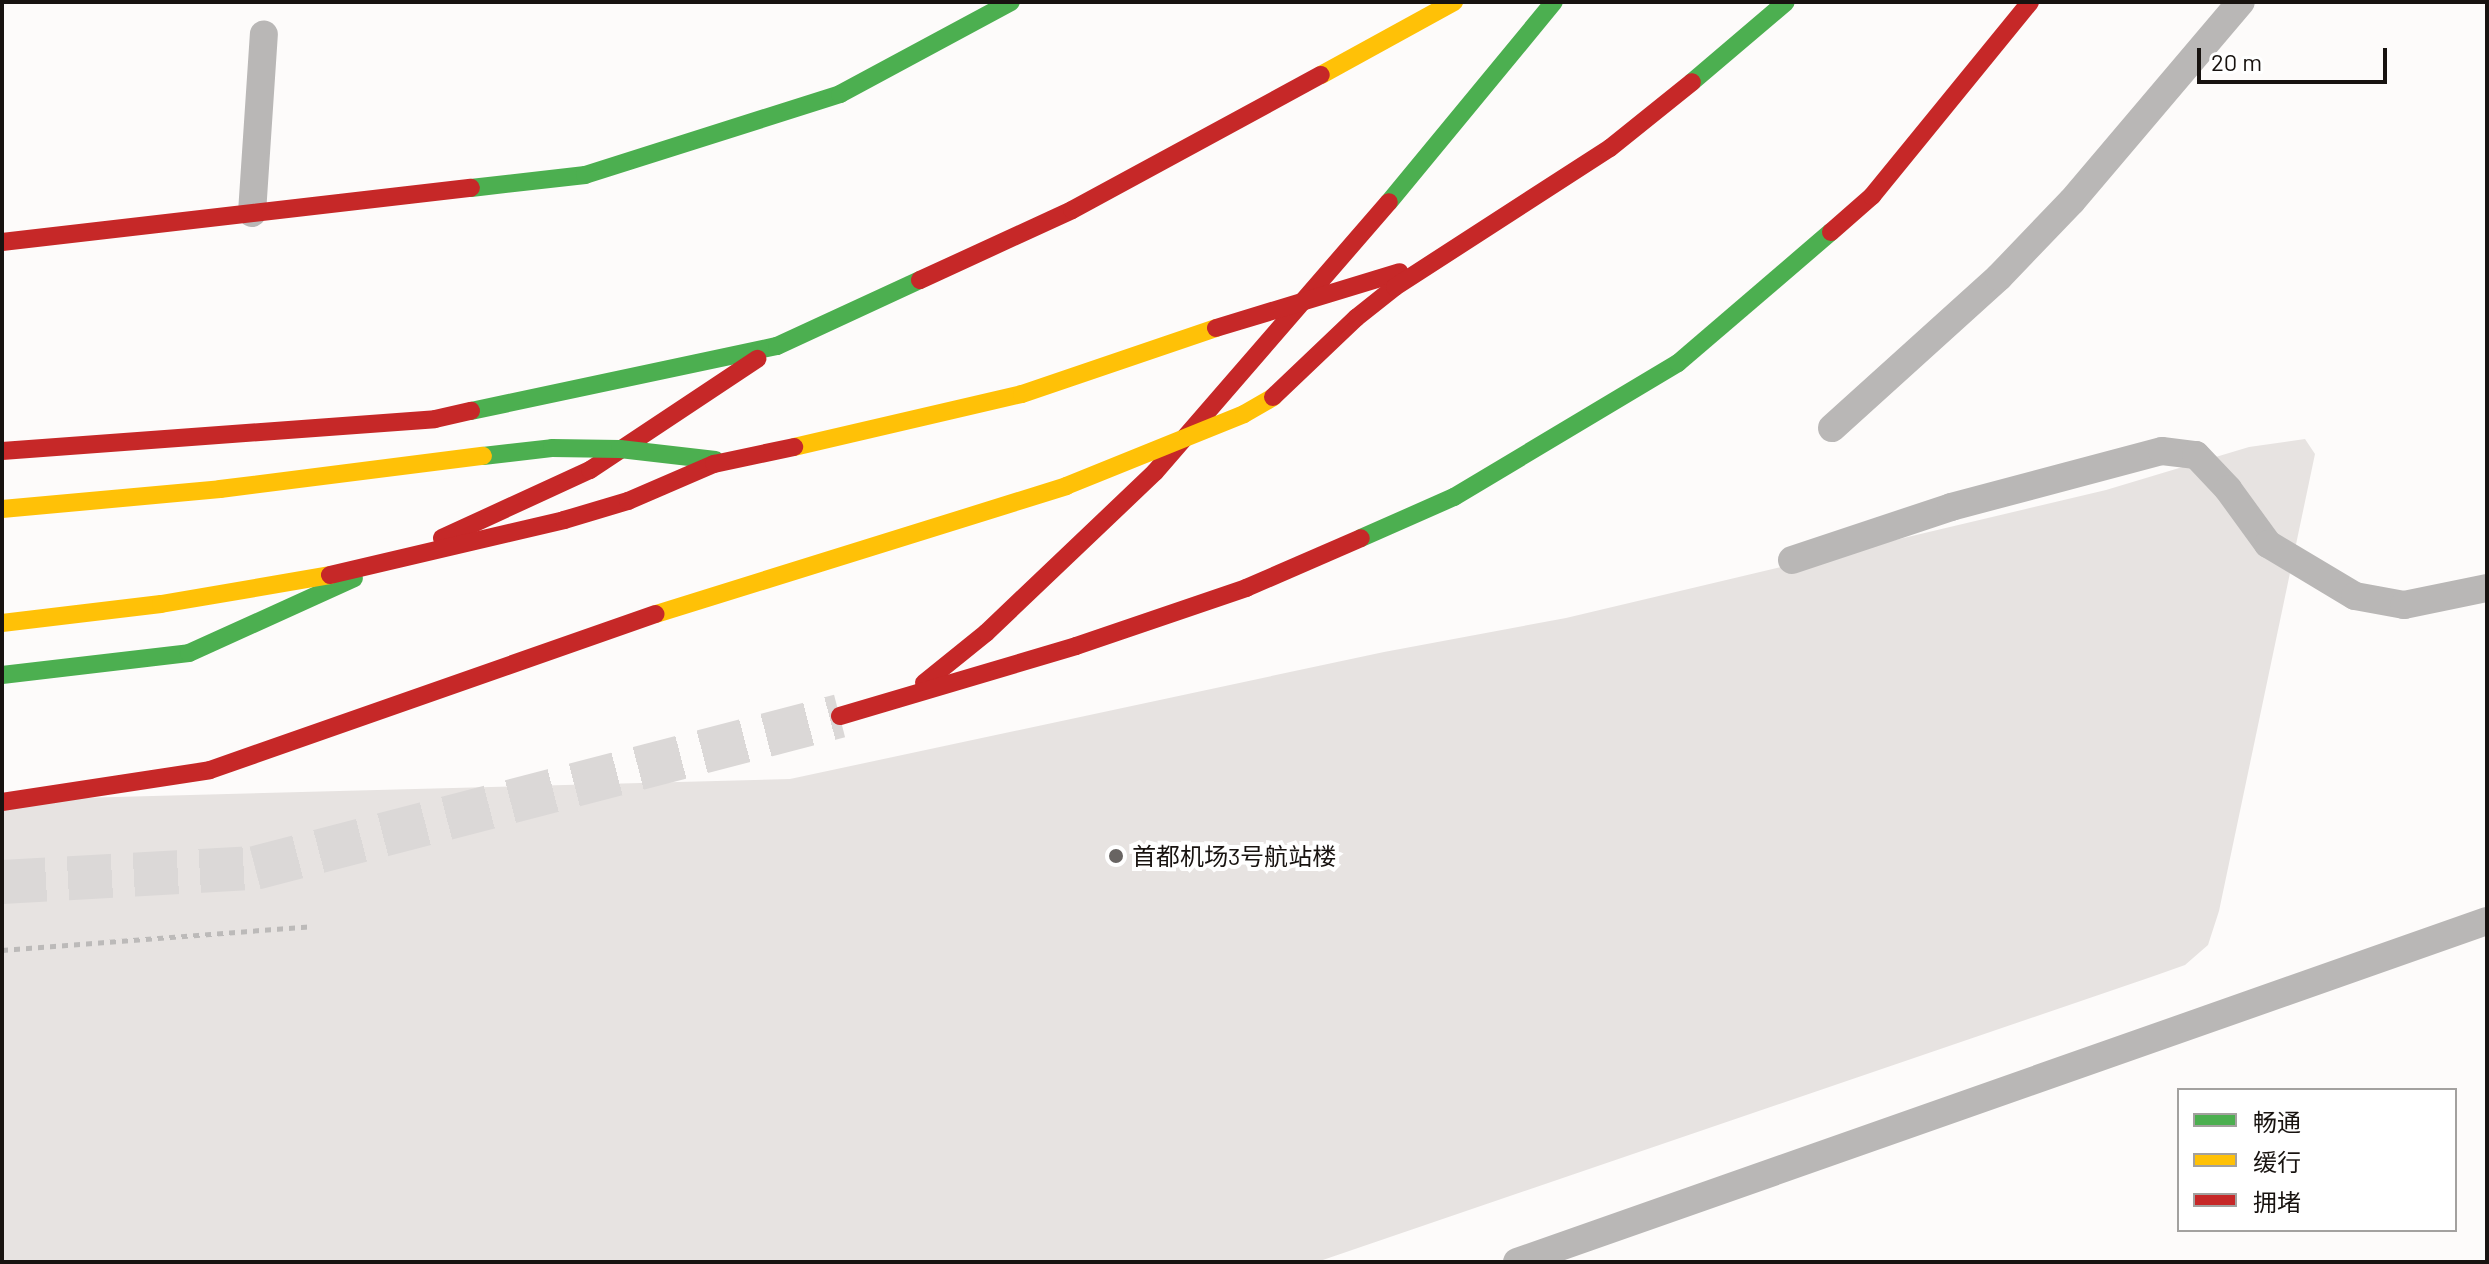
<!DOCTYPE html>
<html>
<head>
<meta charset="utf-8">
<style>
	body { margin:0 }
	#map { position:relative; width:2489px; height:1264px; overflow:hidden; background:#fdfbfa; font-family:Barlow,"Noto Sans SC",sans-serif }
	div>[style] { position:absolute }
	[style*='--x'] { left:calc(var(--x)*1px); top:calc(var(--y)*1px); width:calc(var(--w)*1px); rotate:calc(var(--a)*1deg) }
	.building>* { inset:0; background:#e7e3e1 }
	.secondary-tunnel>* { height:44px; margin-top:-22px; transform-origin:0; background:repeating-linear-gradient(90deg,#dbd8d7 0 44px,transparent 0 66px) }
	.path>* { height:5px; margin-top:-2.5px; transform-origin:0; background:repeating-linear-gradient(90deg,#bcbab9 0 6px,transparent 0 12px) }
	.lane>* { height:28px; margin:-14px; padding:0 14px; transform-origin:14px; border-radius:14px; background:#b9b7b6 }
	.fast>* { height:18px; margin:-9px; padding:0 9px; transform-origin:9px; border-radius:9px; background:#4caf50 }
	.slow>* { height:18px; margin:-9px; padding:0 9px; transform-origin:9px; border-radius:9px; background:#ffc107 }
	.jam>* { height:18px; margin:-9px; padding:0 9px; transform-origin:9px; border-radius:9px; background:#c62828 }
	.fast-bridge>* { height:18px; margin:-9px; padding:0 9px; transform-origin:9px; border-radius:9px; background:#4caf50 }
	.slow-bridge>* { height:18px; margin:-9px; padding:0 9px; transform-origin:9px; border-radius:9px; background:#ffc107 }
	.jam-bridge>* { height:18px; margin:-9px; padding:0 9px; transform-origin:9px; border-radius:9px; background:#c62828 }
	.dots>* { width:22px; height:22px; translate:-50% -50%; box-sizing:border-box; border:4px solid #fff; border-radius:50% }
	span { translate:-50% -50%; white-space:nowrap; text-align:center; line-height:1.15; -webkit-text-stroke:8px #fff; paint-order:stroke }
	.poi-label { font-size:24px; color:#181310 }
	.left { translate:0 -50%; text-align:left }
	.frame { position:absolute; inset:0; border:4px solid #181310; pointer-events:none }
	.legend { position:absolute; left:2177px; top:1088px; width:280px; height:144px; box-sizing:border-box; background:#fff; border:2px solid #a3a19f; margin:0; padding:10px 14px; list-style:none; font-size:24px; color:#181310 }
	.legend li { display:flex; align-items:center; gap:16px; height:40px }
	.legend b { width:40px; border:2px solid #a3a19f }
	.scale { position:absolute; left:2197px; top:48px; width:190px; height:36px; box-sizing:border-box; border:4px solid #181310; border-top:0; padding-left:10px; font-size:24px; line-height:28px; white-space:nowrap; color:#181310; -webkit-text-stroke:6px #fff; paint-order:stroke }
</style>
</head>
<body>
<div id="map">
	<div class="building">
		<div style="clip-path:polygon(2305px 439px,2315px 454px,2219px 911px,2208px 945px,2185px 965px,2154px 976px,1317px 1262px,2px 1262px,2px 800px,790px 779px,1384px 652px,1566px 618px,2106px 490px,2249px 447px)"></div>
	</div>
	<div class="secondary-tunnel">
		<div style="--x:2;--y:882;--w:253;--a:-3.2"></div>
		<div style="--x:255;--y:868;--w:604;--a:-14.57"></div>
	</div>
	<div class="path">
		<div style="--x:2;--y:950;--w:311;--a:-4.4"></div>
	</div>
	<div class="lane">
		<div style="--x:252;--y:213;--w:179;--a:-86.2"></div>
		<div style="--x:1832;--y:428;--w:225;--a:-42.1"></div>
		<div style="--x:1999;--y:277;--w:105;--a:-46.2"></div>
		<div style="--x:2072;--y:201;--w:261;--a:-49.7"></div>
		<div style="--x:1792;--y:560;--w:168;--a:-18.4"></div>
		<div style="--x:1951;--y:507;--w:218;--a:-14.9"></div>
		<div style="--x:2162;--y:451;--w:34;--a:7"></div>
		<div style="--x:2196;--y:455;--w:47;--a:46.7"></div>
		<div style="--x:2228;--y:489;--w:68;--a:54"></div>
		<div style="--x:2268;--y:544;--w:101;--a:30.9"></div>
		<div style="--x:2355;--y:596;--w:50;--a:10.4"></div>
		<div style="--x:2404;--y:605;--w:85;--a:-11.6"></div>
		<div style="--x:1517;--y:1262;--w:1028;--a:-19.37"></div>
	</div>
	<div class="fast">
		<div style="--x:471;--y:188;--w:115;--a:-6.5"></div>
		<div style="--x:585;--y:175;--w:268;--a:-17.6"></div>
		<div style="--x:840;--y:94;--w:194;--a:-28.3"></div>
		<div style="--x:1389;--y:202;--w:259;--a:-50.5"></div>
		<div style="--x:471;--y:411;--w:313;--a:-12"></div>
		<div style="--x:777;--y:346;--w:157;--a:-24.8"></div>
		<div style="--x:1361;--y:538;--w:102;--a:-23.8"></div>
		<div style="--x:1454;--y:497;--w:261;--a:-30.9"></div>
		<div style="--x:1678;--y:363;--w:201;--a:-40.6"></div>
		<div style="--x:2;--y:675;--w:188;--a:-6.7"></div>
		<div style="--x:189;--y:653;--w:181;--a:-24.4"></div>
	</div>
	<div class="slow">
		<div style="--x:1321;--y:75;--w:152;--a:-28.8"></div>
	</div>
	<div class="jam">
		<div style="--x:1831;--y:232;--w:55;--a:-41.3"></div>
		<div style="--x:1872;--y:196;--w:250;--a:-50.8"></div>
		<div style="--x:2;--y:242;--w:472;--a:-6.6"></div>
		<div style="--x:920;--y:280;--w:167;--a:-24.7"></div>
		<div style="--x:1072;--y:210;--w:283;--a:-28.5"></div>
		<div style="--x:2;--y:451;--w:434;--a:-4.2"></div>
		<div style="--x:435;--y:419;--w:37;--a:-13"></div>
		<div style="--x:442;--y:538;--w:163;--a:-24.7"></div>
		<div style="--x:590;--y:470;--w:201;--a:-33.6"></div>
		<div style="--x:924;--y:683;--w:80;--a:-38.9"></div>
		<div style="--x:986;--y:633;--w:233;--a:-43.6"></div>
		<div style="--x:1155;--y:472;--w:357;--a:-49.1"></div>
		<div style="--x:840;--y:716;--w:246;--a:-16.5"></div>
		<div style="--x:1076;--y:646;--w:180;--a:-18.8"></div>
		<div style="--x:1246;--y:588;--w:125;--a:-23.5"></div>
	</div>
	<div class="fast-bridge">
		<div style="--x:1692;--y:82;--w:123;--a:-40.4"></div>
		<div style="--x:483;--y:456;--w:69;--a:-6.6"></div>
		<div style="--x:552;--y:448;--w:68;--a:0.8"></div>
		<div style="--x:620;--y:449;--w:96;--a:6.6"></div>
	</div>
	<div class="slow-bridge">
		<div style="--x:794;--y:447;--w:234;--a:-13.1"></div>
		<div style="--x:1022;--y:394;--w:205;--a:-18.8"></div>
		<div style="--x:2;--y:509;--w:219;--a:-5.2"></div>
		<div style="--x:220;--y:489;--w:265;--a:-7.2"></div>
		<div style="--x:656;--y:614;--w:430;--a:-17.3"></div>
		<div style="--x:1066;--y:486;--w:192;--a:-22"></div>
		<div style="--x:1244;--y:414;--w:34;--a:-30"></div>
		<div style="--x:2;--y:623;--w:160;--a:-6.8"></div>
		<div style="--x:161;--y:604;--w:171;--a:-9.7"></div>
	</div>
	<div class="jam-bridge">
		<div style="--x:1216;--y:328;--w:192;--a:-16.9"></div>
		<div style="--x:1273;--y:397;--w:115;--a:-43.6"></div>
		<div style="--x:1356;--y:318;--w:50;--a:-38.5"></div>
		<div style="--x:1395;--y:287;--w:256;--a:-32.9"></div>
		<div style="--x:1610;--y:148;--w:105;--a:-38.8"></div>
		<div style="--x:330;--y:575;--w:240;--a:-13.2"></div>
		<div style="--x:564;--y:520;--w:67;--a:-16.5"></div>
		<div style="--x:628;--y:501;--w:94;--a:-23.3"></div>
		<div style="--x:714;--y:464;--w:82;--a:-12"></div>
		<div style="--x:2;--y:802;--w:210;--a:-8.7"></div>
		<div style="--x:210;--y:770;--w:472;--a:-19.3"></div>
	</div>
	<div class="dots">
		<div style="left:1116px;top:856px;background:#686462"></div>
	</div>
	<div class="poi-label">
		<span class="left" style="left:1132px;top:856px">首都机场3号航站楼</span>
	</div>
	<div class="frame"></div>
	<ul class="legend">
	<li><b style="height:10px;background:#4caf50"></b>畅通</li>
	<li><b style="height:10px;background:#ffc107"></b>缓行</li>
	<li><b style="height:10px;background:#c62828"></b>拥堵</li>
	</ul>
	<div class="scale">20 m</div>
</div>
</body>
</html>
